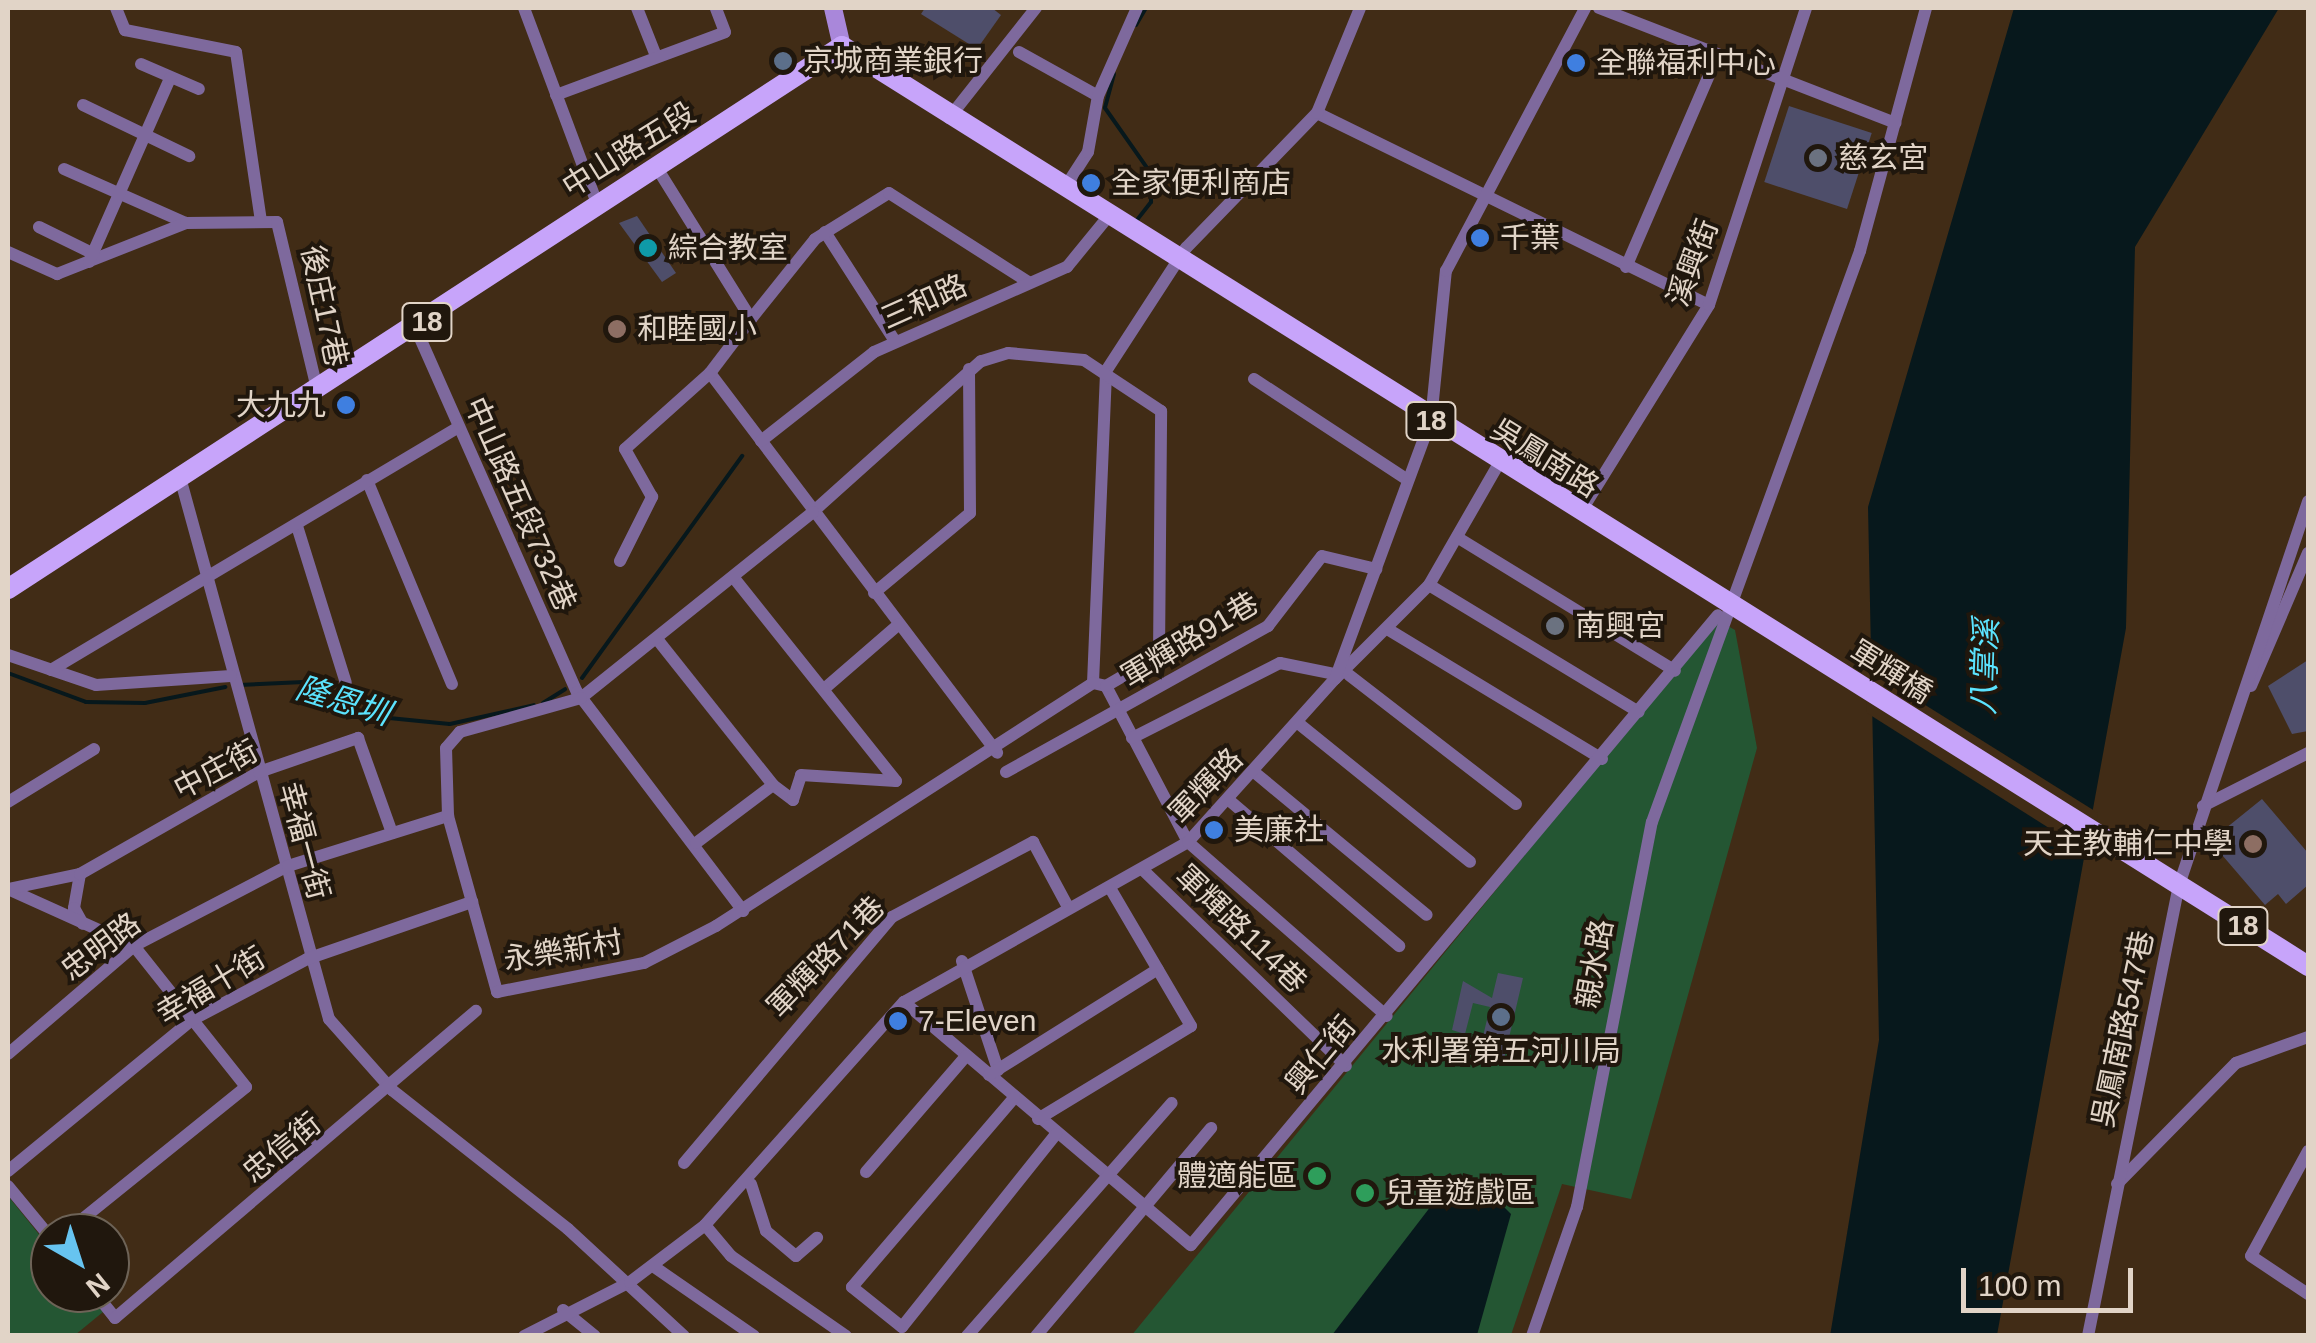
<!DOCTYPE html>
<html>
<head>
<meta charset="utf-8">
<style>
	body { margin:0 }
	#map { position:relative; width:2316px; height:1343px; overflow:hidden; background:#412c16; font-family:Helvetica,"Noto Sans TC",sans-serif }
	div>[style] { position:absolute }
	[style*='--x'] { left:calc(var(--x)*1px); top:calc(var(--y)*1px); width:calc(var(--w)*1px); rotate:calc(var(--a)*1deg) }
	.green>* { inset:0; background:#245633 }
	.water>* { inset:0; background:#07181c }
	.pier>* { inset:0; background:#412c16 }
	.stream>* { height:4px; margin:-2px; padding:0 2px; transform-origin:2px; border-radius:2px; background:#07181c }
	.building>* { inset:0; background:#4e4e6a; transform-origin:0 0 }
	.street>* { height:12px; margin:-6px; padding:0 6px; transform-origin:6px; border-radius:6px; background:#7e699d }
	.secondary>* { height:18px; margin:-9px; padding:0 9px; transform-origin:9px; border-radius:9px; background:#a987da }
	.primary>* { height:20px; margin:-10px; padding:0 10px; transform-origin:10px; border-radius:10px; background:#c7a4fa }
	.dots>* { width:28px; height:28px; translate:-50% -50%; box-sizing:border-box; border:5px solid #20170d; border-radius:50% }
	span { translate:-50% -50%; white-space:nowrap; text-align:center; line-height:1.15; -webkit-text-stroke:8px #20170d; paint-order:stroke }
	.shield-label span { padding:2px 8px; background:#20170d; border:2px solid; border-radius:8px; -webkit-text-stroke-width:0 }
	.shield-label { font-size:28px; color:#e1d4c7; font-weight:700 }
	.poi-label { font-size:30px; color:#e1d4c7 }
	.left { translate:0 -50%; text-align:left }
	.right { translate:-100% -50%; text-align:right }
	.street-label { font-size:30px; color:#e1d4c7 }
	.water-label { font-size:32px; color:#5be3fe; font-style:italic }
	.frame { position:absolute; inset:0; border:10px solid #e1d4c7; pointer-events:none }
	.north { position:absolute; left:30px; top:1213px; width:100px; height:100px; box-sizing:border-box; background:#20170d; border:2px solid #6d6357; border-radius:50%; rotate:141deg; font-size:28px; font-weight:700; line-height:40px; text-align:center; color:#e1d4c7 }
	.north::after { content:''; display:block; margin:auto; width:35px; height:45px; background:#67c4f0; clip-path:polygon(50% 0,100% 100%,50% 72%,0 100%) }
	.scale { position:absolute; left:1961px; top:1268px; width:172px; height:45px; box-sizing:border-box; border:5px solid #e1d4c7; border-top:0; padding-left:12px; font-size:30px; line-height:35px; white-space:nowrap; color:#e1d4c7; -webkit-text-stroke:8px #20170d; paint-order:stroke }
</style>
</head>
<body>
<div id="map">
	<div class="green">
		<div style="clip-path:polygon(1717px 620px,1735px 630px,1757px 748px,1631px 1199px,1562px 1184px,1511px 1335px,1131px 1336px)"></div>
		<div style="clip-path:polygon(8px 1196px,50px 1248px,50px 1293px,87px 1293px,103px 1312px,75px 1335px,8px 1335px)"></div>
	</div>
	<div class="water">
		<div style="clip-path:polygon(2014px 8px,2279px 8px,2135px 247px,2126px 628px,1997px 1335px,1830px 1336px,1879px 1040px,1868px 507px)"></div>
		<div style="clip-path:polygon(1481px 1184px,1511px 1214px,1477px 1335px,1332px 1335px,1441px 1193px)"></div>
	</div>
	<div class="pier">
		<div style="clip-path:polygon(1866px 668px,2098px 813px,2090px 854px,1867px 713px)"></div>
	</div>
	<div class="stream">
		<div style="--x:1136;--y:25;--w:20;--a:-60"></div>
		<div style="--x:1114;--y:74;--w:35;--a:105"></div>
		<div style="--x:1105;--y:108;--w:78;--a:54.9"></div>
		<div style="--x:1150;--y:172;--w:30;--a:88"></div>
		<div style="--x:1151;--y:202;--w:23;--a:128"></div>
		<div style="--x:8;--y:673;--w:83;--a:20.4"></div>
		<div style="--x:86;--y:702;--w:59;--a:1"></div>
		<div style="--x:145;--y:703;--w:82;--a:-11.3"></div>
		<div style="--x:582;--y:678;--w:274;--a:-54.2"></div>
		<div style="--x:239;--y:685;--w:65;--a:-2.6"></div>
		<div style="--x:304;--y:682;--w:73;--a:27.6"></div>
		<div style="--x:369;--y:716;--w:81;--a:5.6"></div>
		<div style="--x:450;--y:724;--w:86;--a:-12.7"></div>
		<div style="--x:543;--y:703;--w:26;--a:-32"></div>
	</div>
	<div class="building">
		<div style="clip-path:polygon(925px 8px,992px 8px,1001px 15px,977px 49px,921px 14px)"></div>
		<div style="left:1789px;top:106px;width:87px;height:80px;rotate:18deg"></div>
		<div style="clip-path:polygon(637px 216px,676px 273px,662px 282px,619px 223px)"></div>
		<div style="clip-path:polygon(2308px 660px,2308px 731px,2292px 734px,2268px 686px)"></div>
		<div style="clip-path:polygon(2262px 799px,2308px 853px,2308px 885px,2286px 904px,2278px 894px,2265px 905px,2210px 841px)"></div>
		<div style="clip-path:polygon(1498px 973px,1523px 978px,1504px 1059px,1479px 1053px,1490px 1007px,1473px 1003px,1465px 1034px,1452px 1030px,1463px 981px,1492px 998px)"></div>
	</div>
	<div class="street">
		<div style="--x:116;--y:8;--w:24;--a:68"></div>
		<div style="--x:125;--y:30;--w:113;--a:11.2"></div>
		<div style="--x:236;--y:52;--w:171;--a:81.6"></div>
		<div style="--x:524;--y:8;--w:208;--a:69.5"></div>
		<div style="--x:637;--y:8;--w:52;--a:68.4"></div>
		<div style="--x:1599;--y:8;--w:318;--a:21.2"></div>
		<div style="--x:1019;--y:52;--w:90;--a:29.1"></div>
		<div style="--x:141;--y:64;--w:63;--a:23.3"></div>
		<div style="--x:556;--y:95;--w:180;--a:-20.4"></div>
		<div style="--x:725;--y:32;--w:26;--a:-111"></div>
		<div style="--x:83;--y:105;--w:118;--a:25.7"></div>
		<div style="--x:1317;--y:113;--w:436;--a:26.1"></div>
		<div style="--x:949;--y:118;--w:140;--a:-51.7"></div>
		<div style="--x:64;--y:169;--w:133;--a:23.9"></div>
		<div style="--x:1064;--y:189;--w:44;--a:-57"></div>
		<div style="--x:1088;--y:152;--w:57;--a:-79.9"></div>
		<div style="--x:1098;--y:96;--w:96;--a:-66.1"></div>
		<div style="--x:39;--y:227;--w:57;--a:26.1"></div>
		<div style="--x:825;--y:232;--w:130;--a:57.3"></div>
		<div style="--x:8;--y:252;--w:54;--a:24.2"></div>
		<div style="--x:57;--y:274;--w:139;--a:-21.6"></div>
		<div style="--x:186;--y:223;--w:91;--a:-0.6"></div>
		<div style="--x:277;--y:222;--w:172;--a:76.5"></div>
		<div style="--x:89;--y:262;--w:201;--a:-66.2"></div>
		<div style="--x:1626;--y:267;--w:227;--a:-66.6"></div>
		<div style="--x:751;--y:319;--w:102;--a:-51.3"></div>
		<div style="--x:815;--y:239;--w:87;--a:-31.9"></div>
		<div style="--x:889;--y:193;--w:165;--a:32.6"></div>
		<div style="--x:416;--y:329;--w:397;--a:66.1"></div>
		<div style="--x:577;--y:692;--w:275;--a:52.8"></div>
		<div style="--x:710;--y:373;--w:476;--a:52.9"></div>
		<div style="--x:1254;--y:379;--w:184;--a:33.3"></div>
		<div style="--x:761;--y:441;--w:144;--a:-38.2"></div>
		<div style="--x:874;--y:352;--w:211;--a:-23.8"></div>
		<div style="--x:1067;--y:267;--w:63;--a:-50.8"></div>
		<div style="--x:367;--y:480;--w:221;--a:67.4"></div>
		<div style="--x:181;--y:481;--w:558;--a:74.62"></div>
		<div style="--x:329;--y:1019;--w:95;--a:48.4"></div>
		<div style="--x:392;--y:1090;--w:224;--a:38.3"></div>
		<div style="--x:568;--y:1229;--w:158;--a:42.7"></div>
		<div style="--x:1580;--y:513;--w:245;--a:-58.2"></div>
		<div style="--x:1709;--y:305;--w:312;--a:-71.9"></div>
		<div style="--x:297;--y:526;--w:164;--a:72.7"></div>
		<div style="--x:1460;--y:539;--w:252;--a:31.5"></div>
		<div style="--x:620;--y:561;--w:72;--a:-63.4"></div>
		<div style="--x:652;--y:497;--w:55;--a:-119.4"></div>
		<div style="--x:625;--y:449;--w:114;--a:-41.8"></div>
		<div style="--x:710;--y:373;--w:68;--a:-52.8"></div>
		<div style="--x:751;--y:319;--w:178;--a:-121.9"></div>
		<div style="--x:1429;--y:585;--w:245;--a:31.2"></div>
		<div style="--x:874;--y:593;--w:125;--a:-39.8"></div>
		<div style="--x:970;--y:513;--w:144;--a:-90.4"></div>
		<div style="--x:1389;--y:630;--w:249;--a:31.2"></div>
		<div style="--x:657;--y:639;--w:186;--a:51.5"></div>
		<div style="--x:8;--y:655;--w:93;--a:18.8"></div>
		<div style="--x:96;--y:685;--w:135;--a:-3.8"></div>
		<div style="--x:51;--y:670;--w:474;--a:-30.8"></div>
		<div style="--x:1349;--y:675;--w:211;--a:37.7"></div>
		<div style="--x:1335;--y:679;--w:133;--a:-45"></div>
		<div style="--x:1429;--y:585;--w:138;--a:-60.1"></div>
		<div style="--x:1093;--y:683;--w:312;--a:-87.6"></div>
		<div style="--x:1106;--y:371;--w:147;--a:-57"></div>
		<div style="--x:1186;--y:248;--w:188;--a:-45.9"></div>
		<div style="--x:1317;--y:113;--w:113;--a:-67.7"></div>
		<div style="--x:1106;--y:686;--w:176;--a:62.3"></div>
		<div style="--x:1188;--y:842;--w:264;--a:41.2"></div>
		<div style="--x:2251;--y:686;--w:145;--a:-66.8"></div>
		<div style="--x:824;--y:689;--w:99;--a:-40.9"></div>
		<div style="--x:1298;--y:723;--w:221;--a:38.9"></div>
		<div style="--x:1132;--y:738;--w:166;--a:-26.9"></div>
		<div style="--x:1280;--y:663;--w:55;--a:11.5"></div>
		<div style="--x:1006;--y:772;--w:300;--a:-29.1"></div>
		<div style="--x:1268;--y:626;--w:88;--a:-52.4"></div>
		<div style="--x:1322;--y:556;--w:56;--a:13.5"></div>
		<div style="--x:1254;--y:772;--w:224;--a:39.6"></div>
		<div style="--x:1230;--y:801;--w:223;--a:40.6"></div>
		<div style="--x:8;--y:802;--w:101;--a:-31.6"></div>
		<div style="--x:2203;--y:806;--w:118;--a:-26.8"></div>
		<div style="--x:696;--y:843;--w:96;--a:-37"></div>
		<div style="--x:773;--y:785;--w:25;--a:37"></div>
		<div style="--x:793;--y:800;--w:26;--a:-72"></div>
		<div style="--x:801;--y:775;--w:95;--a:3.6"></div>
		<div style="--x:896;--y:781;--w:261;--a:-128.6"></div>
		<div style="--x:1143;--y:870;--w:282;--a:44"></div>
		<div style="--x:80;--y:874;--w:35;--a:100"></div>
		<div style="--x:74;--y:908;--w:18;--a:61"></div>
		<div style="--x:8;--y:889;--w:138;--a:24.3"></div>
		<div style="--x:134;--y:946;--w:180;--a:51.5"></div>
		<div style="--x:246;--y:1087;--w:233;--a:141.1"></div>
		<div style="--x:8;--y:889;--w:74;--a:-11.8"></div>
		<div style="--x:80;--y:874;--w:206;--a:-29.7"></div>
		<div style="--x:259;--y:772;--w:105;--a:-19"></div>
		<div style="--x:358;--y:738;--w:101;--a:70.3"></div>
		<div style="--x:962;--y:961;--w:115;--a:71.7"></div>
		<div style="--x:904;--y:1002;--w:376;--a:40.3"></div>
		<div style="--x:1191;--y:1245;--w:821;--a:-50.09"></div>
		<div style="--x:8;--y:1054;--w:166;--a:-40.6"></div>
		<div style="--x:134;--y:946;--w:174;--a:-27.5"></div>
		<div style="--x:288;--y:866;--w:168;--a:-17.4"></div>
		<div style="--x:448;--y:816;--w:183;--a:74.4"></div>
		<div style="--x:497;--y:992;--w:150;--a:-11.2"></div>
		<div style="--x:644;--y:963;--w:81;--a:-27.2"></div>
		<div style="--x:716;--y:926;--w:449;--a:-32.8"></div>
		<div style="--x:1093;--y:683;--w:13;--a:13"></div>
		<div style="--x:1106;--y:686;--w:61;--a:-30.3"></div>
		<div style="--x:1159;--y:655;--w:244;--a:-89.5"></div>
		<div style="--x:1161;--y:411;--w:92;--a:-146.5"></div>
		<div style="--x:1084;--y:360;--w:76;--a:-174.7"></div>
		<div style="--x:1008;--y:353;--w:28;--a:163"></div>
		<div style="--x:981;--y:361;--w:226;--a:138.1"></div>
		<div style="--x:813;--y:512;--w:297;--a:141.3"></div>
		<div style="--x:581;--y:698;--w:126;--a:164.3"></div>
		<div style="--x:460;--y:732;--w:21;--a:131"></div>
		<div style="--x:446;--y:748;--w:68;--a:88.3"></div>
		<div style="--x:989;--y:1075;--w:199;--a:-32.1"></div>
		<div style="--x:1014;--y:1098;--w:249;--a:130.6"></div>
		<div style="--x:852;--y:1287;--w:64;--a:38.7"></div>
		<div style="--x:902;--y:1327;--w:247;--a:-51.4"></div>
		<div style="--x:1038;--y:1119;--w:179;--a:-31.3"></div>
		<div style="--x:1191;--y:1026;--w:160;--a:-120.4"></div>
		<div style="--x:2308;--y:1151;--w:119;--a:118.5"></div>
		<div style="--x:2251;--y:1256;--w:69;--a:33.7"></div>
		<div style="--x:684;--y:1163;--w:322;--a:-49.8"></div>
		<div style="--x:892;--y:917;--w:160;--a:-28"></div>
		<div style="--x:1033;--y:842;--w:74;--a:61.7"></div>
		<div style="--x:8;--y:1171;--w:238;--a:-39.4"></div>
		<div style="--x:192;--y:1020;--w:130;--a:-27.9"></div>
		<div style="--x:307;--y:959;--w:175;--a:-19.1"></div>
		<div style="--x:866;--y:1172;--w:153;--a:-49.2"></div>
		<div style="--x:751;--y:1184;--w:49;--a:72.3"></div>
		<div style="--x:766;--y:1231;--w:39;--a:40"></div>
		<div style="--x:796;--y:1256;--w:28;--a:-41"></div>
		<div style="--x:2117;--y:1184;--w:170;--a:-45.5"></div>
		<div style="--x:2236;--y:1063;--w:77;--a:-19.9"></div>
		<div style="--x:8;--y:1186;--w:66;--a:50.5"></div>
		<div style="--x:705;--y:1225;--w:40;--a:50"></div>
		<div style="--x:731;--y:1256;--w:140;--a:34.8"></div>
		<div style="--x:653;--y:1266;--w:123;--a:34.7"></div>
		<div style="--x:95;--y:1293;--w:32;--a:51"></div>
		<div style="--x:115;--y:1318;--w:474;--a:-40.4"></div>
		<div style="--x:563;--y:1310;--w:41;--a:39.1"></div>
		<div style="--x:524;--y:1336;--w:119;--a:-27"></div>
		<div style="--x:630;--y:1282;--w:94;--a:-37.2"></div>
		<div style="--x:705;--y:1225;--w:299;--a:-48.3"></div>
		<div style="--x:904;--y:1002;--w:326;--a:-29.4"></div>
		<div style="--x:1188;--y:842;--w:219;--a:-48"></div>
		<div style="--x:1335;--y:679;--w:276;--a:-69.7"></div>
		<div style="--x:1431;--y:420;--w:150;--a:-84.3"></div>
		<div style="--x:1446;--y:271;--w:297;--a:-62.1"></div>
		<div style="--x:967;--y:1336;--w:310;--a:-48.7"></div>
		<div style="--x:1036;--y:1336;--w:272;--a:-49.9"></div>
		<div style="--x:1532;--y:1336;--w:137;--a:-70.8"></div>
		<div style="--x:1577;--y:1207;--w:392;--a:-79"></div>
		<div style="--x:1652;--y:822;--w:608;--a:-69.98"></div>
		<div style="--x:1860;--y:251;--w:252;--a:-74.8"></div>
		<div style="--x:2088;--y:1336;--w:460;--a:-78.6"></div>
		<div style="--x:2179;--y:885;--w:405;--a:-71.4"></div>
	</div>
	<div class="secondary">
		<div style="--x:833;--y:8;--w:39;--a:77"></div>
	</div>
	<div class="primary">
		<div style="--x:8;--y:589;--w:995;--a:-33.07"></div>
		<div style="--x:842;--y:46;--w:1731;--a:32.11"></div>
	</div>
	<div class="dots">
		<div style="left:783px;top:61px;background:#5c6f8a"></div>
		<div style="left:1576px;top:63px;background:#3f7fe0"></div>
		<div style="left:1818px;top:158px;background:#6b7280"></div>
		<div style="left:1091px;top:183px;background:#3f7fe0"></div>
		<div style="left:1480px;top:238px;background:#3f7fe0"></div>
		<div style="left:648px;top:248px;background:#0f9aa8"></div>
		<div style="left:617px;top:329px;background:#8d6e63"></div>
		<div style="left:346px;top:405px;background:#3f7fe0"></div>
		<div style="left:1555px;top:626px;background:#6b7280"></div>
		<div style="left:1214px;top:830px;background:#3f7fe0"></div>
		<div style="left:2253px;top:844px;background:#8d6e63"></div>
		<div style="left:1501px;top:1017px;background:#5c6f8a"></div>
		<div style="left:898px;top:1021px;background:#3f7fe0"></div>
		<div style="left:1317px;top:1176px;background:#2e9e5b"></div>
		<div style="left:1365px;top:1193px;background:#2e9e5b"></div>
	</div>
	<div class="shield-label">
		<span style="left:427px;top:322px">18</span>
		<span style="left:1431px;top:421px">18</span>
		<span style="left:2243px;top:926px">18</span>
	</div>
	<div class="poi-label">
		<span class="left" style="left:803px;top:61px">京城商業銀行</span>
		<span class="left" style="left:1596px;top:63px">全聯福利中心</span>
		<span class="left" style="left:1838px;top:158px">慈玄宮</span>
		<span class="left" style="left:1111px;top:183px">全家便利商店</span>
		<span class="left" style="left:1500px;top:238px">千葉</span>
		<span class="left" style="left:668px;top:248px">綜合教室</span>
		<span class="left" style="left:637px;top:329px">和睦國小</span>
		<span class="right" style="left:326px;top:405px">大九九</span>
		<span class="left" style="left:1575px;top:626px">南興宮</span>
		<span class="left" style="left:1234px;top:830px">美廉社</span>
		<span class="right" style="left:2233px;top:844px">天主教輔仁中學</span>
		<span class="left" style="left:918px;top:1021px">7-Eleven</span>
		<span style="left:1501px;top:1051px">水利署第五河川局</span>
		<span class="right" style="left:1297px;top:1176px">體適能區</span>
		<span class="left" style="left:1385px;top:1193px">兒童遊戲區</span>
	</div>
	<div class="street-label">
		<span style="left:629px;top:150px;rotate:-32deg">中山路五段</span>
		<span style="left:1693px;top:263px;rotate:-69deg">溪興街</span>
		<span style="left:924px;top:302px;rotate:-24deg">三和路</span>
		<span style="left:324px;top:306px;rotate:78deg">後庄17巷</span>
		<span style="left:1545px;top:458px;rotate:32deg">吳鳳南路</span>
		<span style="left:520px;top:504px;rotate:66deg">中山路五段732巷</span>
		<span style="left:1190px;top:640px;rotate:-31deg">軍輝路91巷</span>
		<span style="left:1891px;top:672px;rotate:32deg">軍輝橋</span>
		<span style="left:216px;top:770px;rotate:-28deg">中庄街</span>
		<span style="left:1206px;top:786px;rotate:-46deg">軍輝路</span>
		<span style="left:304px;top:841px;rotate:75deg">幸福一街</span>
		<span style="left:1241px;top:929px;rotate:44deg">軍輝路114巷</span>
		<span style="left:101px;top:947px;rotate:-37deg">忠明路</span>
		<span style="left:563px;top:951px;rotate:-9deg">永樂新村</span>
		<span style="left:826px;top:957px;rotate:-46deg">軍輝路71巷</span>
		<span style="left:1595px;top:964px;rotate:-80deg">親水路</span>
		<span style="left:211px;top:986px;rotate:-31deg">幸福十街</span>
		<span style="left:2123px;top:1029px;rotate:-78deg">吳鳳南路547巷</span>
		<span style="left:1321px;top:1055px;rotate:-50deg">興仁街</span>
		<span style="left:282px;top:1148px;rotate:-39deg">忠信街</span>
	</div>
	<div class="water-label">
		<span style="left:1985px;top:667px;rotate:-88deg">八掌溪</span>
		<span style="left:343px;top:701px;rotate:17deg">隆恩圳</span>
	</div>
	<div class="frame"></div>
	<div class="north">N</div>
	<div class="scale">100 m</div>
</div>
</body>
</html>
